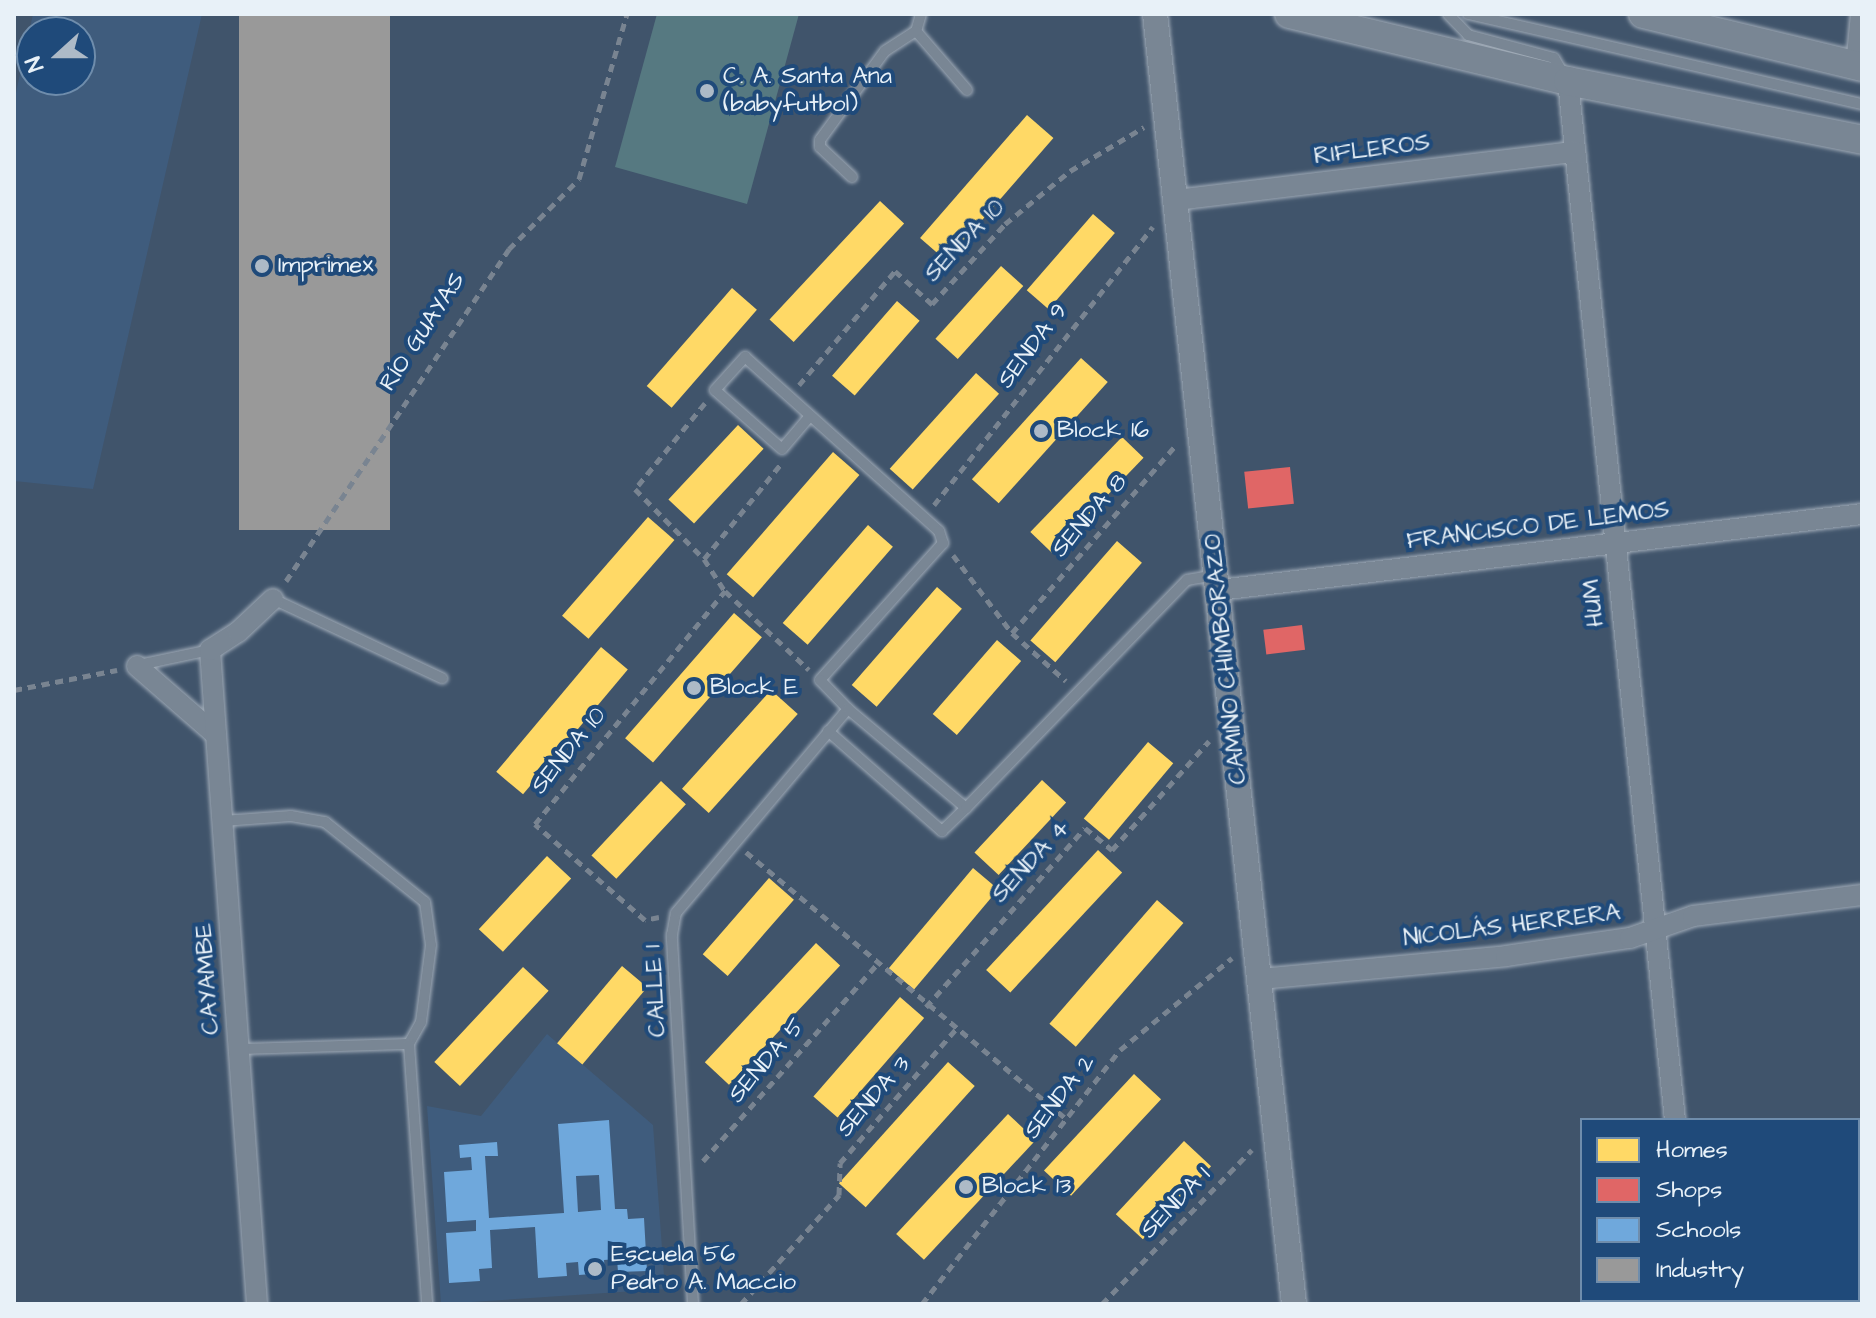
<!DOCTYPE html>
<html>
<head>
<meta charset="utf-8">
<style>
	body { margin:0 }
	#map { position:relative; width:1876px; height:1318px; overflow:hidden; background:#40546b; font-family:"Architects Daughter",sans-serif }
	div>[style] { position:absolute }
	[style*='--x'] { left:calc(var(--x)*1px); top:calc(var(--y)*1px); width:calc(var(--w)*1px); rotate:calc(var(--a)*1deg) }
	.built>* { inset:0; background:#3f5c7d }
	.green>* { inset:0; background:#567981 }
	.homes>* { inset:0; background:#ffd966; transform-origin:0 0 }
	.shops>* { inset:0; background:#e06666; transform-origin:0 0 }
	.schools>* { inset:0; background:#6fa8dc }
	.industry>* { inset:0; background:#999; transform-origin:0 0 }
	.path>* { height:5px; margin-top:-2.5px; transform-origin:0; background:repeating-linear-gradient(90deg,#798491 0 8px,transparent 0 14px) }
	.roads { filter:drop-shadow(0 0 2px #9faab6) drop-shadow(0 0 2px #9faab6) }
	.service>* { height:10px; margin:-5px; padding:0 5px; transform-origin:5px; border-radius:5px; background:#798694 }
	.minor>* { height:20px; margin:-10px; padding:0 10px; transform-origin:10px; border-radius:10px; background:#798694 }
	.tertiary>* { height:24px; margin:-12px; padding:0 12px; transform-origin:12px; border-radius:12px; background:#798694 }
	.secondary>* { height:28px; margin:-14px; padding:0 14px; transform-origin:14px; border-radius:14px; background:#798694 }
	.dots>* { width:22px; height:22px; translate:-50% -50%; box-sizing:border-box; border:4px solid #1f4a7a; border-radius:50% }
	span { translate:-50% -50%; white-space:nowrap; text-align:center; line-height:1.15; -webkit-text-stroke:8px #1f4a7a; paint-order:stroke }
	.poi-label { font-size:24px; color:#e8f1f8 }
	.left { translate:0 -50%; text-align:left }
	.street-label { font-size:24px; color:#e8f1f8 }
	.frame { position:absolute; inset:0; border:16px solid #e8f1f8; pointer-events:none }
	.legend { position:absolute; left:1580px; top:1118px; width:280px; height:184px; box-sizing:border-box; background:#1f4a7a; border:2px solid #6f8dac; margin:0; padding:10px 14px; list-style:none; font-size:24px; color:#e8f1f8 }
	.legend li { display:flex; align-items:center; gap:16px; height:40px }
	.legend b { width:40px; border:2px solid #6f8dac }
	.north { position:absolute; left:16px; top:16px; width:80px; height:80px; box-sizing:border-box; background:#1f4a7a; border:2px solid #6f8dac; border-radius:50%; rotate:249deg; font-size:22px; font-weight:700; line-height:32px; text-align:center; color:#e8f1f8 }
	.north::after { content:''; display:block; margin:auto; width:28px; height:36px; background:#adbac7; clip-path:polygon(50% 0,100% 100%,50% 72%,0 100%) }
</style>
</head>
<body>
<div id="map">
	<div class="built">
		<div style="clip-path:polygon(evenodd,33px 14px,202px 14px,93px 489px,14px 481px,14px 102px,33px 14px,32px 32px,80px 32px,80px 80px,32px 80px,32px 32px)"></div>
		<div style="clip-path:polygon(547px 1034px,653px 1125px,665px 1289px,441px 1304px,427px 1106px,481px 1116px)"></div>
	</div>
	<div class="green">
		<div style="clip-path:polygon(657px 14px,799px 14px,747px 204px,615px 167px)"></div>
	</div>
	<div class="homes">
		<div style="left:1027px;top:115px;width:35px;height:163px;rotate:41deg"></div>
		<div style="left:880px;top:201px;width:33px;height:162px;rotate:43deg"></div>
		<div style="left:1093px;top:214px;width:29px;height:101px;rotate:41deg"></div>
		<div style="left:1001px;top:266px;width:30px;height:98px;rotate:42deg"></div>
		<div style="left:732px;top:288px;width:33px;height:130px;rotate:41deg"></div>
		<div style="left:897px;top:301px;width:30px;height:99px;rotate:41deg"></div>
		<div style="left:1081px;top:358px;width:36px;height:163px;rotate:42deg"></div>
		<div style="left:976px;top:373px;width:31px;height:129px;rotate:42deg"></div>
		<div style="left:738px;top:425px;width:35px;height:102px;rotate:43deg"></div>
		<div style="left:1122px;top:437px;width:30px;height:132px;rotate:44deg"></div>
		<div style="left:833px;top:452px;width:35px;height:162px;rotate:41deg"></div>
		<div style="left:648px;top:517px;width:35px;height:131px;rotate:41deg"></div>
		<div style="left:868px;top:525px;width:33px;height:130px;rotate:41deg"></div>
		<div style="left:1117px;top:541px;width:33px;height:132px;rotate:41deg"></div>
		<div style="left:937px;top:587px;width:33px;height:130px;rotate:41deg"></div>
		<div style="left:734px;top:613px;width:37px;height:166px;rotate:41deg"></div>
		<div style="left:997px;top:640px;width:32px;height:98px;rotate:41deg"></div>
		<div style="left:601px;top:647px;width:35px;height:163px;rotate:40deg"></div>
		<div style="left:771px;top:690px;width:36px;height:133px;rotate:42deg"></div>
		<div style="left:1148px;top:742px;width:33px;height:100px;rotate:40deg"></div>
		<div style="left:1042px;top:780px;width:33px;height:99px;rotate:43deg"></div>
		<div style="left:661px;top:781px;width:34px;height:102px;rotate:43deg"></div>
		<div style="left:1098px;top:850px;width:33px;height:164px;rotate:43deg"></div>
		<div style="left:547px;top:856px;width:33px;height:100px;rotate:43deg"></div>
		<div style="left:973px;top:868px;width:33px;height:131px;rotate:40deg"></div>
		<div style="left:769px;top:878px;width:33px;height:101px;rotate:41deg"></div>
		<div style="left:1157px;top:900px;width:35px;height:164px;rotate:41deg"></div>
		<div style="left:816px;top:943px;width:33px;height:163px;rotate:43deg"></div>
		<div style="left:622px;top:966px;width:33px;height:101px;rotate:40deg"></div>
		<div style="left:523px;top:967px;width:35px;height:130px;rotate:43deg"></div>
		<div style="left:900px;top:997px;width:32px;height:132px;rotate:41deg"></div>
		<div style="left:948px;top:1062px;width:36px;height:163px;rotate:42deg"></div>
		<div style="left:1134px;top:1074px;width:37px;height:132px;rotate:43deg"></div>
		<div style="left:1008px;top:1114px;width:38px;height:164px;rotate:43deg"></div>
		<div style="left:1184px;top:1141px;width:37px;height:100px;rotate:43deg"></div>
	</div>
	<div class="shops">
		<div style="left:1290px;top:467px;width:37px;height:46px;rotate:84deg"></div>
		<div style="left:1302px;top:625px;width:25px;height:39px;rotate:83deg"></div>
	</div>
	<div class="schools">
		<div style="clip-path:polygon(evenodd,609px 1120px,615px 1209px,627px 1209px,628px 1219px,644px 1218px,647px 1271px,618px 1272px,617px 1259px,604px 1260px,605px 1273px,579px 1275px,578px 1262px,566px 1263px,567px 1276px,538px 1278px,535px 1227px,490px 1230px,492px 1268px,479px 1269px,480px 1281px,449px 1283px,446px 1233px,476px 1231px,476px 1220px,447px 1222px,444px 1172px,472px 1170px,471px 1157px,460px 1158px,459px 1145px,497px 1142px,498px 1156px,485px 1156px,489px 1218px,564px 1213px,558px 1124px,609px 1120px,599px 1175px,601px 1210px,578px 1212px,576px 1176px,599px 1175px)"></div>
	</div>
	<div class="industry">
		<div style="left:239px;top:14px;width:151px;height:516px"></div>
	</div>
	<div class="path">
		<div style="--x:799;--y:385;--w:149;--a:-49.9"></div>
		<div style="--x:895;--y:271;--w:50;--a:41.7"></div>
		<div style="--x:932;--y:304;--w:108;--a:-47.6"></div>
		<div style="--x:1005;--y:224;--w:84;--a:-39.2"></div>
		<div style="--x:1070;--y:171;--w:86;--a:-30.7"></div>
		<div style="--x:705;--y:403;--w:111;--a:129.1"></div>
		<div style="--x:635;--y:489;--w:98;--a:45.4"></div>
		<div style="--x:704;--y:559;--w:38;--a:57"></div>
		<div style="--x:725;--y:591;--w:115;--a:43.2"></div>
		<div style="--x:934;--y:505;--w:354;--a:-51.8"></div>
		<div style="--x:953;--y:555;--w:98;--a:52.9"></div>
		<div style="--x:1012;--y:633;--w:72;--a:41.6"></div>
		<div style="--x:704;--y:559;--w:122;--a:-51"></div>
		<div style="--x:286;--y:581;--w:400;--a:-56.1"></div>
		<div style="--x:509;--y:249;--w:99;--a:-45"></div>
		<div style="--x:579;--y:179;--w:172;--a:-73.8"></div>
		<div style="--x:1012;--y:633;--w:249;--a:-48.9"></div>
		<div style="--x:14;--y:690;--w:105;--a:-11"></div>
		<div style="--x:746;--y:852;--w:417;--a:39.8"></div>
		<div style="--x:659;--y:917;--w:14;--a:168"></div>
		<div style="--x:645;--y:920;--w:146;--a:-138.9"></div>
		<div style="--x:535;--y:824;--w:301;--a:-50.8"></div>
		<div style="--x:926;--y:1007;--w:239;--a:-48.4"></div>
		<div style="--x:1085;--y:828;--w:35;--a:39"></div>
		<div style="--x:1112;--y:850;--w:146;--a:-48.3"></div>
		<div style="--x:703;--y:1161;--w:263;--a:-48.5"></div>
		<div style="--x:741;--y:1304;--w:147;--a:-48"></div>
		<div style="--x:839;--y:1195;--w:32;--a:-88"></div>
		<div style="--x:840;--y:1163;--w:179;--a:-49.1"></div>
		<div style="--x:922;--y:1304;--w:322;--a:-52.1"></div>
		<div style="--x:1120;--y:1050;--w:145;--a:-39.4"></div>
		<div style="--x:1102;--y:1304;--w:215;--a:-45.8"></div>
	</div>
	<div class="roads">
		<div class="service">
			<div style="--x:921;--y:14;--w:18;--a:106"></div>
			<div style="--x:916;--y:31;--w:78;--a:49.2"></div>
			<div style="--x:1448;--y:14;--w:29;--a:46"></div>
			<div style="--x:1468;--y:35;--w:89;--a:15"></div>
			<div style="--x:1554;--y:58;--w:20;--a:60"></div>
			<div style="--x:1468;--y:14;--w:404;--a:12.9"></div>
			<div style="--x:852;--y:177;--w:44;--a:-136.8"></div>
			<div style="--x:820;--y:147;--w:7;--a:-90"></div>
			<div style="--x:820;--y:140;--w:110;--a:-53.9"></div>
			<div style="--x:885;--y:51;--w:37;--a:-33"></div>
			<div style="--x:810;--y:416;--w:43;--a:130.3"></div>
			<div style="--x:782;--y:449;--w:89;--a:-138.6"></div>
			<div style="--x:715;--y:390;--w:45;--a:-47.7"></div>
			<div style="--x:745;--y:357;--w:261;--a:41.9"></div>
			<div style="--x:939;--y:531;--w:13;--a:72"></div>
			<div style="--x:943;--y:543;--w:184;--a:131.9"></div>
			<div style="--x:820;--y:680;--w:40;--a:46"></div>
			<div style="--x:273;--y:599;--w:187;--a:25.1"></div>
			<div style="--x:139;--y:665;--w:73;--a:-11.9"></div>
			<div style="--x:828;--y:731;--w:152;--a:41.3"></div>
			<div style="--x:942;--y:831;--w:33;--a:-44"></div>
			<div style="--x:223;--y:821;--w:68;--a:-4.2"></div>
			<div style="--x:291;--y:816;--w:35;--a:10"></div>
			<div style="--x:325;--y:822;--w:128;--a:38.7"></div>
			<div style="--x:425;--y:902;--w:43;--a:82.1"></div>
			<div style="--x:431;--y:945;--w:78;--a:97.4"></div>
			<div style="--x:421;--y:1022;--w:25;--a:119"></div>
			<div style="--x:239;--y:1049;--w:170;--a:-1.7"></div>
			<div style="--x:409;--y:1044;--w:261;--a:86"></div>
			<div style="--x:693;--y:1304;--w:370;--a:-93.3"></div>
			<div style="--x:672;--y:935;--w:22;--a:-80"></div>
			<div style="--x:676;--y:913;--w:267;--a:-49.9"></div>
			<div style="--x:848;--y:709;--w:154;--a:40"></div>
			<div style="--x:966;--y:808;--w:318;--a:-45.9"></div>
			<div style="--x:1187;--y:580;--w:27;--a:-10"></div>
		</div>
		<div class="minor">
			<div style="--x:1856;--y:66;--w:52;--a:-84.5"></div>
			<div style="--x:1568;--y:81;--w:1044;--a:84.12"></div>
			<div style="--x:1176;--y:200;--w:402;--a:-6.9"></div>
			<div style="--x:1219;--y:590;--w:647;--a:-6.74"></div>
			<div style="--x:137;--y:666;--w:105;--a:41.1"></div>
			<div style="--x:1260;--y:979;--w:247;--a:-5.3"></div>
			<div style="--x:1506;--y:956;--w:125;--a:-8.3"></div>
			<div style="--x:1630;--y:938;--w:67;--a:-19.2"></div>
			<div style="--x:1693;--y:916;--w:170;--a:-7.1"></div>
			<div style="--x:1858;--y:1275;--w:4;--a:0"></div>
			<div style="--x:257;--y:1304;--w:656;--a:-94.11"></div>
			<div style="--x:210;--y:650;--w:33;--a:-33"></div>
			<div style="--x:238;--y:632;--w:48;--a:-43.3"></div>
			<div style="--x:1705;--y:1304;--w:9;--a:-27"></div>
		</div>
		<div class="tertiary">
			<div style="--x:1155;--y:14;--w:1297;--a:83.85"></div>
		</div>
		<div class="secondary">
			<div style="--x:1289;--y:14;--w:287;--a:13.5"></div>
			<div style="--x:1568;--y:81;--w:300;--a:11.3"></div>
			<div style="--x:1643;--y:14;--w:225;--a:13.6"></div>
		</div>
	</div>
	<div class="dots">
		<div style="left:707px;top:91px;background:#adbac7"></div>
		<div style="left:262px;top:266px;background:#adbac7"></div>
		<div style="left:1041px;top:431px;background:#adbac7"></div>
		<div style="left:694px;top:688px;background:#adbac7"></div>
		<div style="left:966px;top:1187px;background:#adbac7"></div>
		<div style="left:595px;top:1269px;background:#adbac7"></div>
	</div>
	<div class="poi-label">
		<span class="left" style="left:723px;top:91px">C. A. Santa Ana<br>(babyfutbol)</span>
		<span class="left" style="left:278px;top:266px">Imprimex</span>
		<span class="left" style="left:1057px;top:431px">Block 16</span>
		<span class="left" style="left:710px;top:688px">Block E</span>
		<span class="left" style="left:982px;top:1187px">Block 13</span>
		<span class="left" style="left:611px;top:1269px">Escuela 56<br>Pedro A. Maccio</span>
	</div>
	<div class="street-label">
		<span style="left:1372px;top:150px;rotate:-7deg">RIFLEROS</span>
		<span style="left:965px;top:241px;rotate:-46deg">SENDA 10</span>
		<span style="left:423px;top:332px;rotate:-57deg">RÍO GUAYAS</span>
		<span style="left:1033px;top:346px;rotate:-53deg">SENDA 9</span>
		<span style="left:1090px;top:516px;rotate:-49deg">SENDA 8</span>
		<span style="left:1538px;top:526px;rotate:-7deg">FRANCISCO DE LEMOS</span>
		<span style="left:1594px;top:603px;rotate:-96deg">HUM</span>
		<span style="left:1226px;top:659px;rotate:-96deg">CAMINO CHIMBORAZO</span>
		<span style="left:569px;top:751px;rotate:-51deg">SENDA 10</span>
		<span style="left:1031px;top:862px;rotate:-47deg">SENDA 4</span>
		<span style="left:1512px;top:926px;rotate:-7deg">NICOLÁS HERRERA</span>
		<span style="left:208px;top:979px;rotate:-94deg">CAYAMBE</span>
		<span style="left:656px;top:991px;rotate:-93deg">CALLE 1</span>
		<span style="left:767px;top:1061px;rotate:-49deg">SENDA 5</span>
		<span style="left:874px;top:1097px;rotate:-49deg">SENDA 3</span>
		<span style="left:1060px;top:1097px;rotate:-52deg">SENDA 2</span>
		<span style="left:1176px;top:1203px;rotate:-46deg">SENDA 1</span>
	</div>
	<div class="frame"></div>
	<ul class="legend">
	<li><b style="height:22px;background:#ffd966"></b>Homes</li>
	<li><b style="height:22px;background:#e06666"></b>Shops</li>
	<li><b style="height:22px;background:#6fa8dc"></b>Schools</li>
	<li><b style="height:22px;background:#999"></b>Industry</li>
	</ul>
	<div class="north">N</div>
</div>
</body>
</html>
